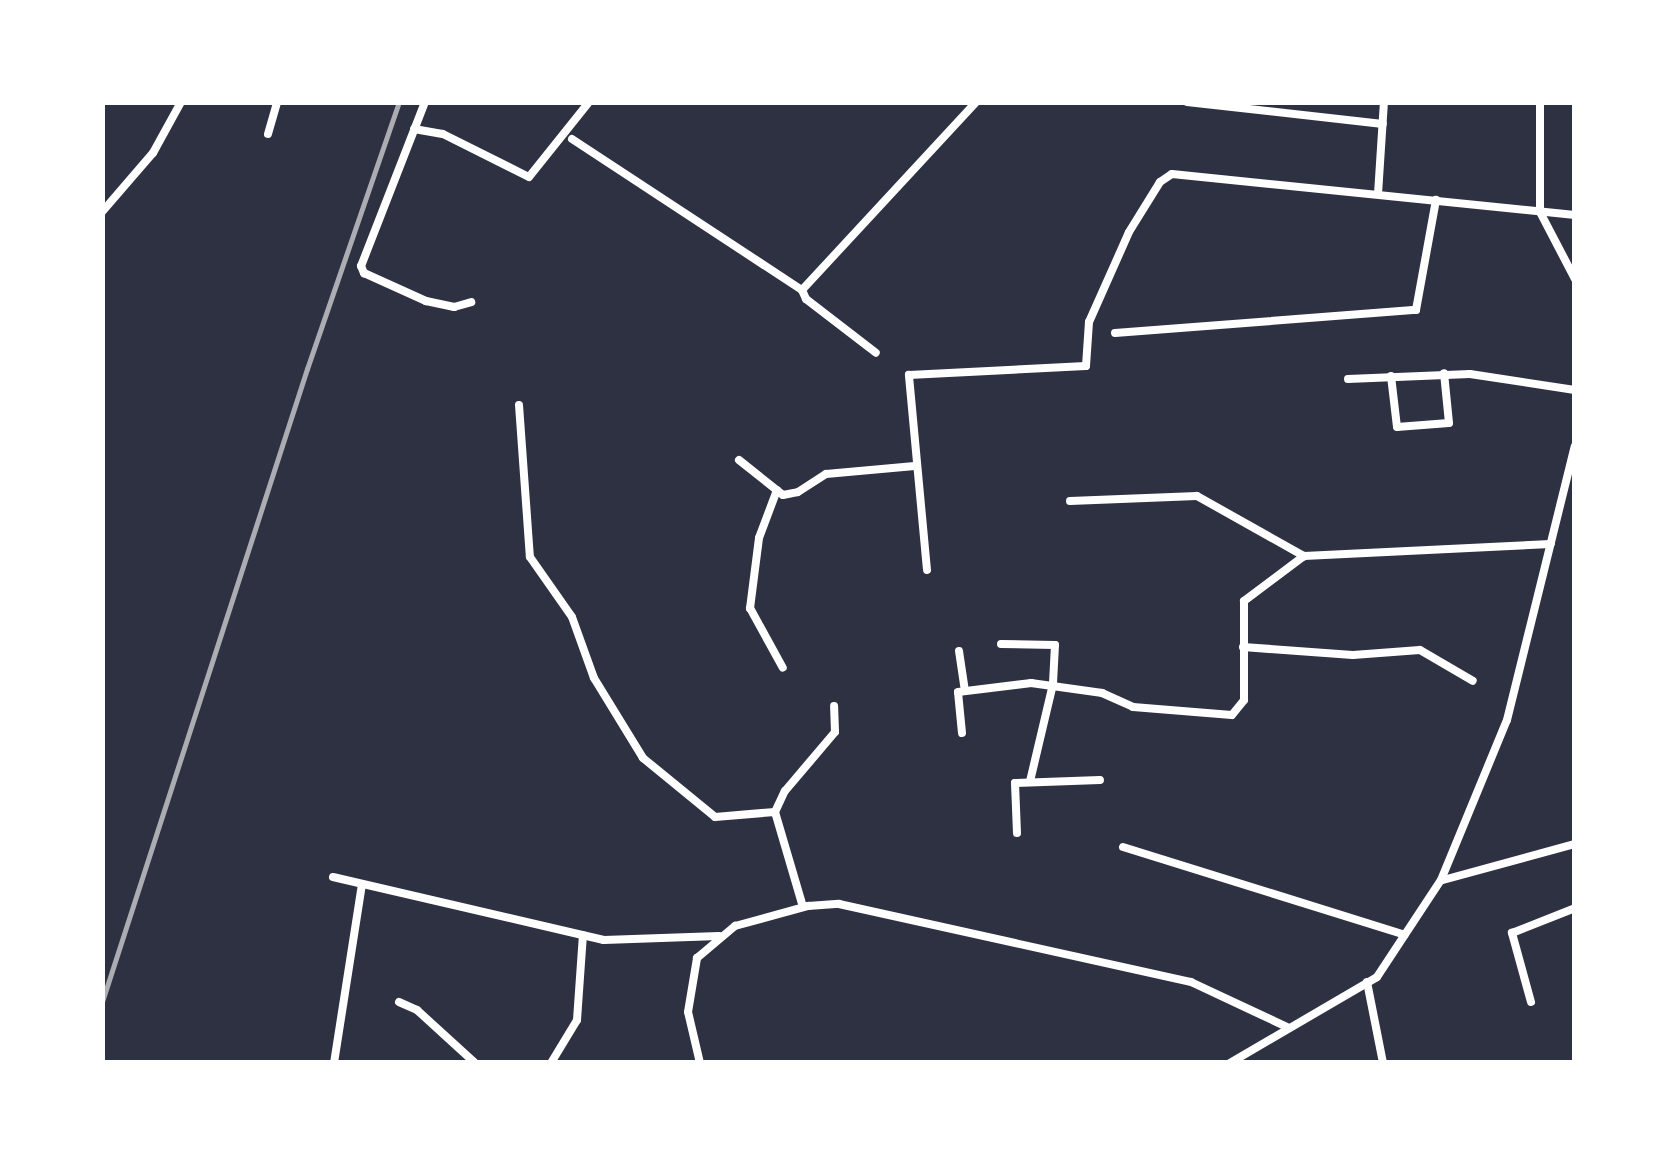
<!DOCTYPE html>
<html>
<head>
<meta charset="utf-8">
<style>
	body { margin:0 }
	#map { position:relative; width:1677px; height:1165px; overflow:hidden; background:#2d3142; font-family:"Fira Sans Condensed",sans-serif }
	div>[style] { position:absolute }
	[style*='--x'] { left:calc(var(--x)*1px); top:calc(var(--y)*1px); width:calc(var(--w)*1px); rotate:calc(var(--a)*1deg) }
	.minor>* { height:8px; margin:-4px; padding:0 4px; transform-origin:4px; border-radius:4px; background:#fff }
	.rail>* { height:4.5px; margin:-2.25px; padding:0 2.25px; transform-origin:2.25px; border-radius:2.25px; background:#abadb3 }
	span { translate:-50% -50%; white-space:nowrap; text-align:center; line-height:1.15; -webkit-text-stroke:9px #fff; paint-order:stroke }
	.frame { position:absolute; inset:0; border:105px solid #fff; pointer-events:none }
</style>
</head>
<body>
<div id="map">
	<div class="minor">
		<div style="--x:425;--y:102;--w:176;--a:111.3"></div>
		<div style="--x:361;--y:266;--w:8;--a:67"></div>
		<div style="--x:364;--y:273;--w:68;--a:24.3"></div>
		<div style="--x:426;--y:301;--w:29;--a:12"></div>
		<div style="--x:454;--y:307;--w:18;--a:-16"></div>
		<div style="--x:1187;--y:102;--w:197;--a:6.4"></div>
		<div style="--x:1540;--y:102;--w:110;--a:90"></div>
		<div style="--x:1540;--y:212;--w:76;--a:62.4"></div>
		<div style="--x:414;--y:129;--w:29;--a:10"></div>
		<div style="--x:443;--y:134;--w:96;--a:26.6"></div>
		<div style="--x:529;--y:177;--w:96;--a:-51.3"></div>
		<div style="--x:268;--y:134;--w:33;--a:-74"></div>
		<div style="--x:572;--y:139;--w:275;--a:33.3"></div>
		<div style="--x:802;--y:290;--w:10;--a:66"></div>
		<div style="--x:806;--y:299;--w:88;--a:37.6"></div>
		<div style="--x:1378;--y:194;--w:92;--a:-86.3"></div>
		<div style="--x:102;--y:212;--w:78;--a:-49.2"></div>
		<div style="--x:153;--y:153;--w:58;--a:-61.2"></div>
		<div style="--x:802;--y:290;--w:256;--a:-47.2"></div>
		<div style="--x:1115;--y:333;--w:302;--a:-4.4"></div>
		<div style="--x:1416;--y:310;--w:112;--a:-79.7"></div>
		<div style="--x:1391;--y:376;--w:51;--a:83.3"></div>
		<div style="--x:1397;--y:427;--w:52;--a:-4.4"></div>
		<div style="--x:1449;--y:423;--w:50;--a:-95.7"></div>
		<div style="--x:1348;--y:379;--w:122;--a:-2.3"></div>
		<div style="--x:1470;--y:374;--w:106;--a:8.7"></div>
		<div style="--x:519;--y:405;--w:152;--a:85.9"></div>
		<div style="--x:530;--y:557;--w:73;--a:55"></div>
		<div style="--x:572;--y:617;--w:65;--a:70.2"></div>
		<div style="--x:594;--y:678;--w:94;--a:58.5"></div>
		<div style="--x:643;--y:758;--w:93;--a:39.3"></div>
		<div style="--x:715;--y:817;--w:60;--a:-4.8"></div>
		<div style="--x:739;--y:460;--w:56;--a:38.5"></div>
		<div style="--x:783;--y:495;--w:15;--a:-11"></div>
		<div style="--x:798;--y:492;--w:33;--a:-33"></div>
		<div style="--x:826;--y:474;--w:89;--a:-5.1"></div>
		<div style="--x:777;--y:490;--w:51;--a:110.6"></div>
		<div style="--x:759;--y:538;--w:71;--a:97.3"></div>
		<div style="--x:750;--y:608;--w:68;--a:61.2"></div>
		<div style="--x:1070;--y:501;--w:127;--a:-2.3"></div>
		<div style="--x:1197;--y:496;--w:123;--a:29.3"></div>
		<div style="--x:927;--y:570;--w:196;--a:-95.3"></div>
		<div style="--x:909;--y:375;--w:177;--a:-2.9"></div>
		<div style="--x:1086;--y:366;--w:44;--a:-86.1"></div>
		<div style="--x:1089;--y:322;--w:98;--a:-66"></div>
		<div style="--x:1129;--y:232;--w:59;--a:-58.2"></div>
		<div style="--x:1160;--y:182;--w:14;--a:-34"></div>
		<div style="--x:1172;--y:174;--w:405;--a:5.8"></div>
		<div style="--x:1001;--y:644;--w:54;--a:1.1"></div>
		<div style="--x:1055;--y:645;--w:39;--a:93"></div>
		<div style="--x:1053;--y:684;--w:100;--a:103.3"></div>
		<div style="--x:1243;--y:647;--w:110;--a:4.2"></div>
		<div style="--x:1353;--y:655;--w:67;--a:-4.3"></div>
		<div style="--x:1420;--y:650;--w:61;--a:30.3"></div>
		<div style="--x:959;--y:651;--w:40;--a:81.5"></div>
		<div style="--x:962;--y:733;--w:41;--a:-95.6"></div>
		<div style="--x:958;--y:692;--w:74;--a:-7"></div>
		<div style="--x:1031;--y:683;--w:72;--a:8"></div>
		<div style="--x:1102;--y:693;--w:34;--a:24"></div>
		<div style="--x:1133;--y:707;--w:99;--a:4.6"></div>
		<div style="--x:1232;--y:715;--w:19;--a:-51"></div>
		<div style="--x:1244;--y:700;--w:99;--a:-90"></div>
		<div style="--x:1244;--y:601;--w:75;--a:-36.9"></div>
		<div style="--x:1304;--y:556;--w:247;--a:-2.8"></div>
		<div style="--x:1017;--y:833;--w:50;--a:-92.3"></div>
		<div style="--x:1015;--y:783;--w:85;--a:-2"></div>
		<div style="--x:1123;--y:847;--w:295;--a:17.3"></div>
		<div style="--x:333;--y:877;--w:278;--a:13.1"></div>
		<div style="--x:604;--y:940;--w:115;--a:-2"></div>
		<div style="--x:1443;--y:880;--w:137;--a:-15.3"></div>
		<div style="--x:803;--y:907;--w:99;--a:-106.4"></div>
		<div style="--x:775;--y:812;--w:23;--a:-65"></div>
		<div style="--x:785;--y:791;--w:77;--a:-49.7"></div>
		<div style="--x:835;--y:732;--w:26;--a:-92"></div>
		<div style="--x:1367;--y:982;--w:83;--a:78.8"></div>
		<div style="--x:399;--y:1002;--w:20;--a:24"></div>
		<div style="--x:417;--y:1010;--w:79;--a:42.4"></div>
		<div style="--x:1531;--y:1002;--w:72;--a:-105.4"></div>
		<div style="--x:1512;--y:933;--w:68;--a:-21.6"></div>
		<div style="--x:334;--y:1063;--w:181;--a:-81.1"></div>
		<div style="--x:551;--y:1063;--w:50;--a:-58.8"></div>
		<div style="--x:577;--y:1020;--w:85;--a:-86"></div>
		<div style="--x:700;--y:1063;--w:52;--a:-103.2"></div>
		<div style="--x:688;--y:1012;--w:55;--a:-80.5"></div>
		<div style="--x:697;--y:958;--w:50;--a:-40.1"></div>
		<div style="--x:735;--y:926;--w:76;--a:-15.3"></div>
		<div style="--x:808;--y:906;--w:31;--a:-4"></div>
		<div style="--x:839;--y:904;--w:361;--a:12.5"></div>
		<div style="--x:1191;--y:982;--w:108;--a:25.1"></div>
		<div style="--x:1230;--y:1063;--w:170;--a:-30.3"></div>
		<div style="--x:1377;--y:977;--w:116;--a:-56.6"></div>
		<div style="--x:1441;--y:880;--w:173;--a:-67.6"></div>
		<div style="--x:1507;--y:720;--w:282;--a:-76.1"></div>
	</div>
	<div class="rail">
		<div style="--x:102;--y:1002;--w:665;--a:-72.06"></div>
		<div style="--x:307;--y:369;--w:282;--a:-71"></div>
	</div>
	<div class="frame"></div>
</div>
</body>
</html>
